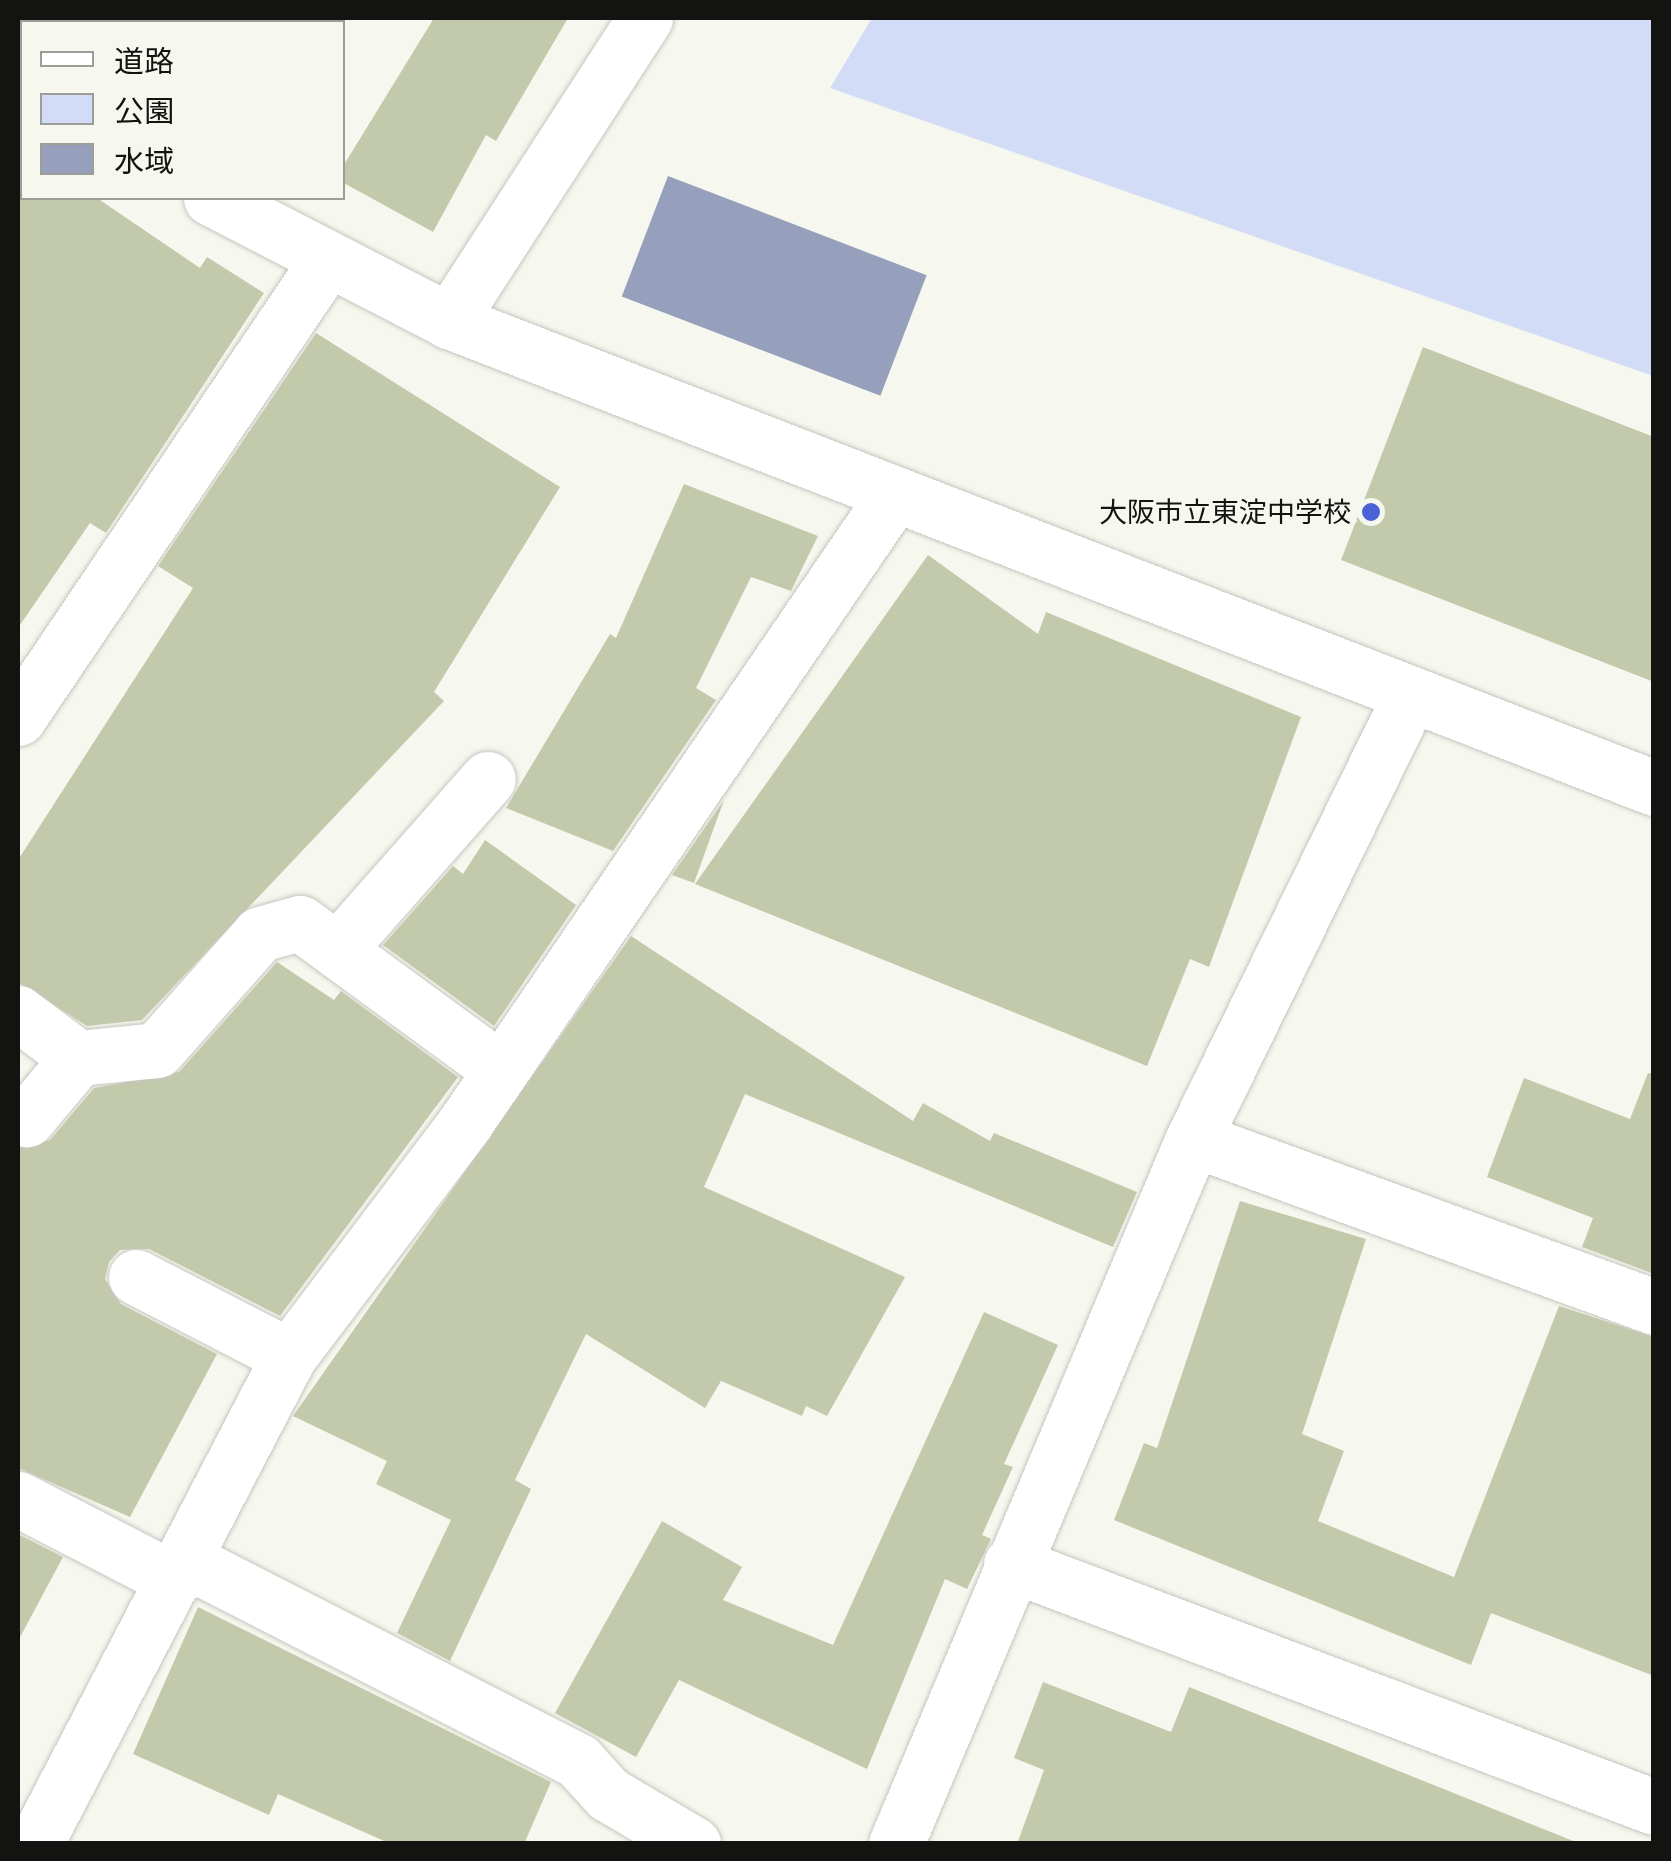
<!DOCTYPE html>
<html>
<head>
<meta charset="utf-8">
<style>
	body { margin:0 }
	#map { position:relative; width:1671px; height:1861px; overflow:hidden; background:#f6f8ef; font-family:"Space Grotesk","Noto Sans JP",sans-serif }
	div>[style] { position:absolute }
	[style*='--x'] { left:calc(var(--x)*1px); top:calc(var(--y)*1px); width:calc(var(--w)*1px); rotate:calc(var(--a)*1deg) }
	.green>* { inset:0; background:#d3dcf6 }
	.water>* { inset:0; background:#969fbb; transform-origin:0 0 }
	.building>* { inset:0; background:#c3caab }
	.roads { filter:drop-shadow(0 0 2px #c5c7bf) drop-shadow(0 0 2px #c5c7bf) }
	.minor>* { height:55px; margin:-27.5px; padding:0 27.5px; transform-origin:27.5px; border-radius:27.5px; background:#fff }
	.dots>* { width:28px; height:28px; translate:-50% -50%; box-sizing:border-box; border:5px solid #f6f8ef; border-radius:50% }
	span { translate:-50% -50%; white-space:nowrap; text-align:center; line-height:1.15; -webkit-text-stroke:8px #f6f8ef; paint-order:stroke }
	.poi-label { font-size:28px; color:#131411 }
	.right { translate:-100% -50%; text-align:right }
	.frame { position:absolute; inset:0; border:20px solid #131411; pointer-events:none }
	.legend { position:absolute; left:20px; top:20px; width:325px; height:180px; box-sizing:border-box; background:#f6f8ef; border:2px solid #9b9d96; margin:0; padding:12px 18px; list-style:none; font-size:30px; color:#131411 }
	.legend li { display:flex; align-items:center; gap:20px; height:50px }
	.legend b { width:50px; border:2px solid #9b9d96 }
</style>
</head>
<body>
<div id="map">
	<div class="green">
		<div style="clip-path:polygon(872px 18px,1653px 18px,1653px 376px,830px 88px)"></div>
	</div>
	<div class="water">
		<div style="left:668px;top:176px;width:277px;height:129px;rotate:21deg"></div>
	</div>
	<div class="building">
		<div style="clip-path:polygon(434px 18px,568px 18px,496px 141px,486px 135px,433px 232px,342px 182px,342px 168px)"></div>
		<div style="clip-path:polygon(18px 198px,97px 198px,200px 268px,207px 257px,264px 293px,106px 533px,90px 523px,18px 628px)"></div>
		<div style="clip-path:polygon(316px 333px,560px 487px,434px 692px,444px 701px,142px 1020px,87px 1026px,18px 982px,18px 860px,193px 588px,158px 566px)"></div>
		<div style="clip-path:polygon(1423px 347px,1654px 437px,1654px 682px,1341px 560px)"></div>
		<div style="clip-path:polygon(684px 484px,818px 536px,791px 591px,751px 577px,696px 688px,716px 700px,613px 851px,506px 808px,610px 634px,616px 638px)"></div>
		<div style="clip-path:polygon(928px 555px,1038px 634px,1046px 612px,1301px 717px,1209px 967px,1190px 959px,1147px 1066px,695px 884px)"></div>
		<div style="clip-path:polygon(724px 800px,694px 883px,672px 875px)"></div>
		<div style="clip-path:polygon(485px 840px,576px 905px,494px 1026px,383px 945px,453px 866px,463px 874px)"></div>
		<div style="clip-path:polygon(631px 936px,913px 1121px,923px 1103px,990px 1141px,994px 1133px,1137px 1192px,1113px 1247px,745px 1094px,704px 1187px,905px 1277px,827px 1416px,806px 1406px,802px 1416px,721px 1381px,705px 1408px,586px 1334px,515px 1480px,531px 1489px,450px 1661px,397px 1633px,451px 1520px,376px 1484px,387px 1461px,293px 1416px)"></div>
		<div style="clip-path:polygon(277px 962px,334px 1000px,341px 991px,458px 1077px,280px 1316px,149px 1249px,120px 1250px,109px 1262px,105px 1279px,121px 1304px,217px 1354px,130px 1517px,18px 1468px,18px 1148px,50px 1140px,94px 1088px,179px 1072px)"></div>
		<div style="clip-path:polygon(1648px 1073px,1654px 1074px,1654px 1274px,1582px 1247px,1593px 1218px,1487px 1177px,1524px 1078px,1630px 1119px)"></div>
		<div style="clip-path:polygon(1240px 1201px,1366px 1239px,1302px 1434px,1344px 1451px,1318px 1521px,1454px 1577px,1559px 1306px,1654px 1337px,1654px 1676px,1491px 1613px,1471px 1665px,1114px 1520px,1144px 1443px,1157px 1448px)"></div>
		<div style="clip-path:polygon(984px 1312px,1058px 1345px,1004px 1464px,1013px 1467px,982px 1535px,991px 1539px,967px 1589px,945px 1579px,867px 1769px,679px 1680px,636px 1757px,555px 1713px,662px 1521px,742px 1567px,723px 1600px,833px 1645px)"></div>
		<div style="clip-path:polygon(18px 1534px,63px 1557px,18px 1641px)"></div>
		<div style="clip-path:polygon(198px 1607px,551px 1782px,524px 1844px,391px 1844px,278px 1794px,269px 1815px,133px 1754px)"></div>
		<div style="clip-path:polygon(1043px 1682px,1171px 1732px,1189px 1687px,1581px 1844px,1017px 1844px,1044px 1770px,1014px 1758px)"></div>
	</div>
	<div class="roads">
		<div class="minor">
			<div style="--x:18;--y:22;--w:5;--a:-53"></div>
			<div style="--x:18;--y:96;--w:4;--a:27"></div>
			<div style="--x:211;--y:198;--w:268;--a:27.3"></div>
			<div style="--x:449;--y:321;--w:1292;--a:21.18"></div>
			<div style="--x:449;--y:321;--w:361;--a:-57.1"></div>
			<div style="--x:18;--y:718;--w:554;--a:-55.97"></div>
			<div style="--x:337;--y:950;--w:228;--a:-48.6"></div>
			<div style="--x:18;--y:1013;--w:75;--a:36.9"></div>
			<div style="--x:78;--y:1058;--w:80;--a:129.9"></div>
			<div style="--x:78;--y:1058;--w:79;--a:-5.8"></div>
			<div style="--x:157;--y:1050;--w:155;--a:-48.4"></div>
			<div style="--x:260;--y:934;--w:41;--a:-15.4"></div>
			<div style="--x:300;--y:923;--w:249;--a:36.2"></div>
			<div style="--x:1193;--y:1139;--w:491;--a:20"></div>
			<div style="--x:136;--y:1277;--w:172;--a:27.3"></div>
			<div style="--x:18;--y:1499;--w:170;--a:27.3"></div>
			<div style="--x:169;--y:1577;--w:32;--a:-18"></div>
			<div style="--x:199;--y:1567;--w:426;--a:27.1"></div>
			<div style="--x:578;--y:1761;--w:45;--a:47.7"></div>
			<div style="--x:608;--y:1794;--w:99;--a:30.5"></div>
			<div style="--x:1011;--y:1564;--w:687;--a:20.7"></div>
			<div style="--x:35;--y:1844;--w:550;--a:-62.5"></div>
			<div style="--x:289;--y:1356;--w:292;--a:-52.9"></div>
			<div style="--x:465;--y:1123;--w:761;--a:-55.66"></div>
			<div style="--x:896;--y:1844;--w:765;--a:-67.16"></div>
			<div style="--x:1193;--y:1139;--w:492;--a:-63.9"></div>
		</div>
	</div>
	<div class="dots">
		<div style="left:1371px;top:512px;background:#4b61d6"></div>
	</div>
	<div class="poi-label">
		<span class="right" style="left:1351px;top:512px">大阪市立東淀中学校</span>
	</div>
	<div class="frame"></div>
	<ul class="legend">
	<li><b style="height:12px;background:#fff"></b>道路</li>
	<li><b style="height:28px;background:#d3dcf6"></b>公園</li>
	<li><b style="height:28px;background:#969fbb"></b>水域</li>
	</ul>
</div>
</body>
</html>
